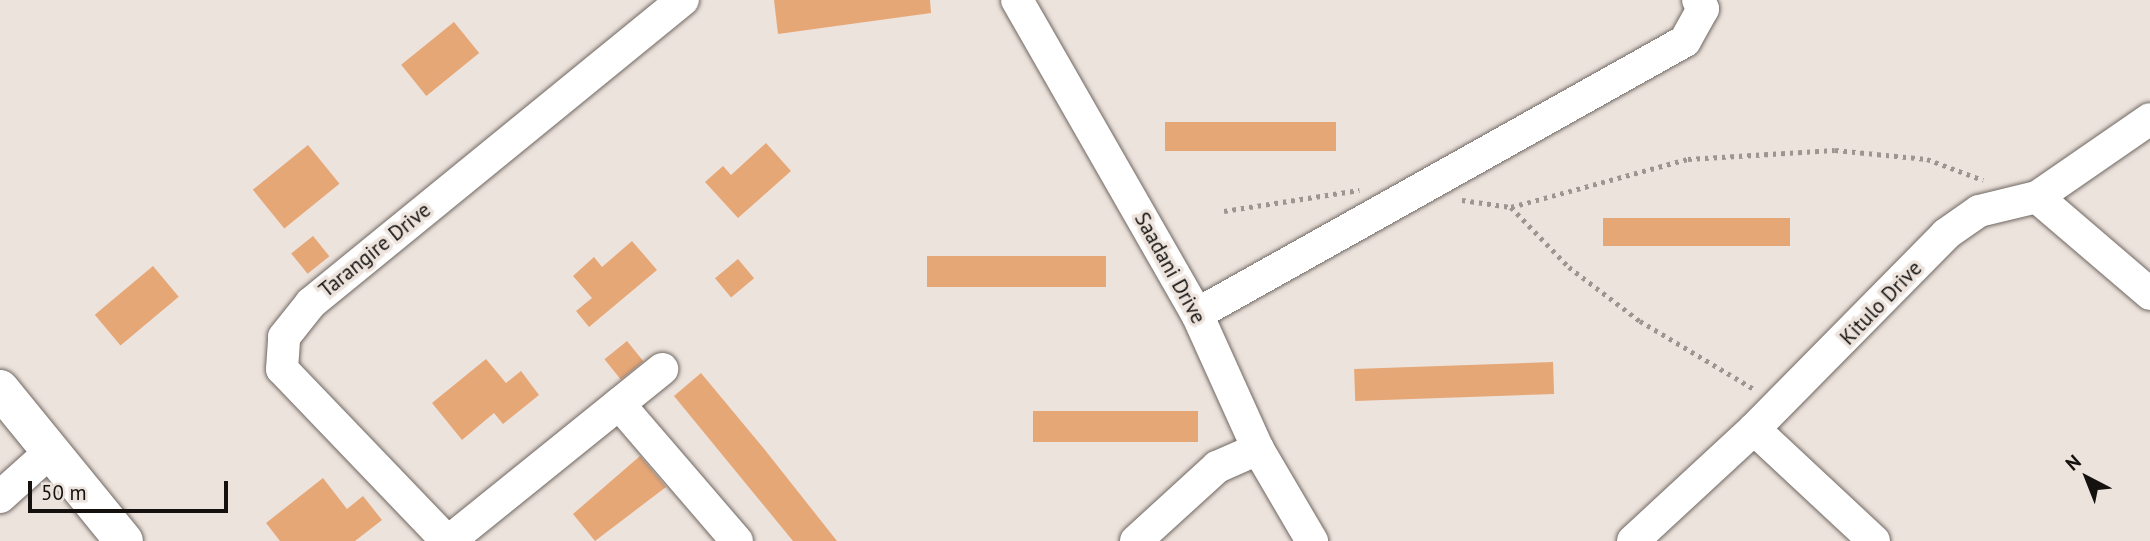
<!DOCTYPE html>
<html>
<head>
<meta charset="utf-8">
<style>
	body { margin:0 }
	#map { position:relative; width:2150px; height:541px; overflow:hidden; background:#ede3dd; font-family:"PT Sans",sans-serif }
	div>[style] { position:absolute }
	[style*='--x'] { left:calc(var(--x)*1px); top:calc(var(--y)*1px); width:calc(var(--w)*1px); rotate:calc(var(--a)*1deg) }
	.building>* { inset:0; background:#e6a777; transform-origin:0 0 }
	.path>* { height:4.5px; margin-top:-2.25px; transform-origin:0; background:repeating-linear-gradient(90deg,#9c9590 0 3.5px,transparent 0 8.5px) }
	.roads { filter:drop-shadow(0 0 2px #6f6761) drop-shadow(0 0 2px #6f6761) }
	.minor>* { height:32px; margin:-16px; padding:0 16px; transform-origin:16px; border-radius:16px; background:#fff }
	.tertiary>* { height:38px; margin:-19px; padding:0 19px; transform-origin:19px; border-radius:19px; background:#fff }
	span { translate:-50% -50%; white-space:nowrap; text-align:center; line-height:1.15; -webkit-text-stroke:7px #ede3dd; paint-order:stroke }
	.street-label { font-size:21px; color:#14110f }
	.north { position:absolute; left:2052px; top:443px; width:70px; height:70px; -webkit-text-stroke:5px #ede3dd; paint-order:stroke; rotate:318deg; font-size:19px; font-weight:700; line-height:28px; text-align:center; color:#14110f }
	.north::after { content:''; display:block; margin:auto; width:24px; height:32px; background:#14110f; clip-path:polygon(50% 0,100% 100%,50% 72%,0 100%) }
	.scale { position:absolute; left:28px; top:481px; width:200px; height:32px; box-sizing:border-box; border:4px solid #14110f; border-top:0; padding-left:9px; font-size:21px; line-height:24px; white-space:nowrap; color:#14110f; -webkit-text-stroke:5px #ede3dd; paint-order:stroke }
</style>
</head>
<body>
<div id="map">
	<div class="building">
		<div style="clip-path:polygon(774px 0,930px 0,931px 13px,778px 34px)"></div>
		<div style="left:454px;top:22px;width:40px;height:68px;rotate:51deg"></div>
		<div style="left:1336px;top:122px;width:29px;height:171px;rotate:90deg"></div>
		<div style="clip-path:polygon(766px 143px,791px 171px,738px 218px,705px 182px,723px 166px,731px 175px)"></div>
		<div style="left:308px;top:145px;width:50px;height:71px;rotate:51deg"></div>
		<div style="left:1603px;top:218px;width:187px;height:28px"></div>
		<div style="left:313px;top:236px;width:26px;height:28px;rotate:51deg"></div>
		<div style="clip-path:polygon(632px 241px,657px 270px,589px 327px,576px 311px,592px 298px,573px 276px,594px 257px,602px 267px)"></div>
		<div style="left:1106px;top:256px;width:31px;height:179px;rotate:90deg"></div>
		<div style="left:738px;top:259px;width:25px;height:30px;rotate:50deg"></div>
		<div style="left:153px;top:266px;width:40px;height:76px;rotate:50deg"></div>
		<div style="left:627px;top:341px;width:26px;height:29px;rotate:51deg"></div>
		<div style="clip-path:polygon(486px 359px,506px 383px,521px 371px,539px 395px,503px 424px,494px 413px,462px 440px,432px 403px)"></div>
		<div style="left:1553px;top:362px;width:32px;height:199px;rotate:88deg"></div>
		<div style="clip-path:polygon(701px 373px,765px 450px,837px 541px,793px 541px,674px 396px)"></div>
		<div style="left:1198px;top:411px;width:31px;height:165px;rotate:90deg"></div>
		<div style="clip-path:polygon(640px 456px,666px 487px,595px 541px,573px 514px)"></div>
		<div style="clip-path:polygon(323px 478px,347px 509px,363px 496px,382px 520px,355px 541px,280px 541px,266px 523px)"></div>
	</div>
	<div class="path">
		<div style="--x:1462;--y:200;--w:49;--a:8.1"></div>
		<div style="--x:1511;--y:207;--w:83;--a:46"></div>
		<div style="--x:1569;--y:267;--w:89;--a:37.3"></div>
		<div style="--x:1640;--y:321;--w:133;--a:30.8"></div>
		<div style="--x:1511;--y:207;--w:183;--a:-15.2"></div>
		<div style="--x:1688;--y:159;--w:147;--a:-3.5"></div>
		<div style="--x:1835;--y:150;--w:92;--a:5.6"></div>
		<div style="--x:1927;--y:159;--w:60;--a:20.6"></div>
		<div style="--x:1224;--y:211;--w:137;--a:-8.8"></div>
	</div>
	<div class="roads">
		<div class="minor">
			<div style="--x:1017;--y:0;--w:362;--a:60.2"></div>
			<div style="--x:1197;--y:314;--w:148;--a:65.7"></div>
			<div style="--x:1258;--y:449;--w:107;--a:59.6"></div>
			<div style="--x:2037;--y:197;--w:137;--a:-34.6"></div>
			<div style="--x:1197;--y:314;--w:559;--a:-29.22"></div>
			<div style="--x:1685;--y:41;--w:37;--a:-61"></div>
			<div style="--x:1703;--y:9;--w:10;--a:-119"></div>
			<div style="--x:619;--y:404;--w:181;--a:49.3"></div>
			<div style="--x:1754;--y:429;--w:164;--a:43"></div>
			<div style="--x:0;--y:497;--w:67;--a:-42"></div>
			<div style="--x:447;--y:541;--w:238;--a:-133.8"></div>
			<div style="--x:282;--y:369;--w:32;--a:-86"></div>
			<div style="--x:284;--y:337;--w:43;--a:-51.5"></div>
			<div style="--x:311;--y:303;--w:480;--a:-39.2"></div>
			<div style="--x:449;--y:541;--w:274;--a:-38.9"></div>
			<div style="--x:1136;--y:541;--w:110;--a:-42.4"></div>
			<div style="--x:1217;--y:467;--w:45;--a:-23.7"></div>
			<div style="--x:1633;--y:541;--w:165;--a:-42.8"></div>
			<div style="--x:1754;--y:429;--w:274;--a:-45.4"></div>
			<div style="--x:1946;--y:234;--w:40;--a:-34.9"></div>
			<div style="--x:1979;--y:211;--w:60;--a:-13.6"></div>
			<div style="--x:2037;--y:197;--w:149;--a:40.6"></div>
		</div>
		<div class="tertiary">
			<div style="--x:0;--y:389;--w:196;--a:50.8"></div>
		</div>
	</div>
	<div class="street-label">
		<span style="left:375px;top:250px;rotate:-39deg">Tarangire Drive</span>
		<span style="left:1170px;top:268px;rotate:61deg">Saadani Drive</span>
		<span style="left:1881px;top:303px;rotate:-46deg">Kitulo Drive</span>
	</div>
	<div class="north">N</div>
	<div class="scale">50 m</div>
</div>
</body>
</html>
